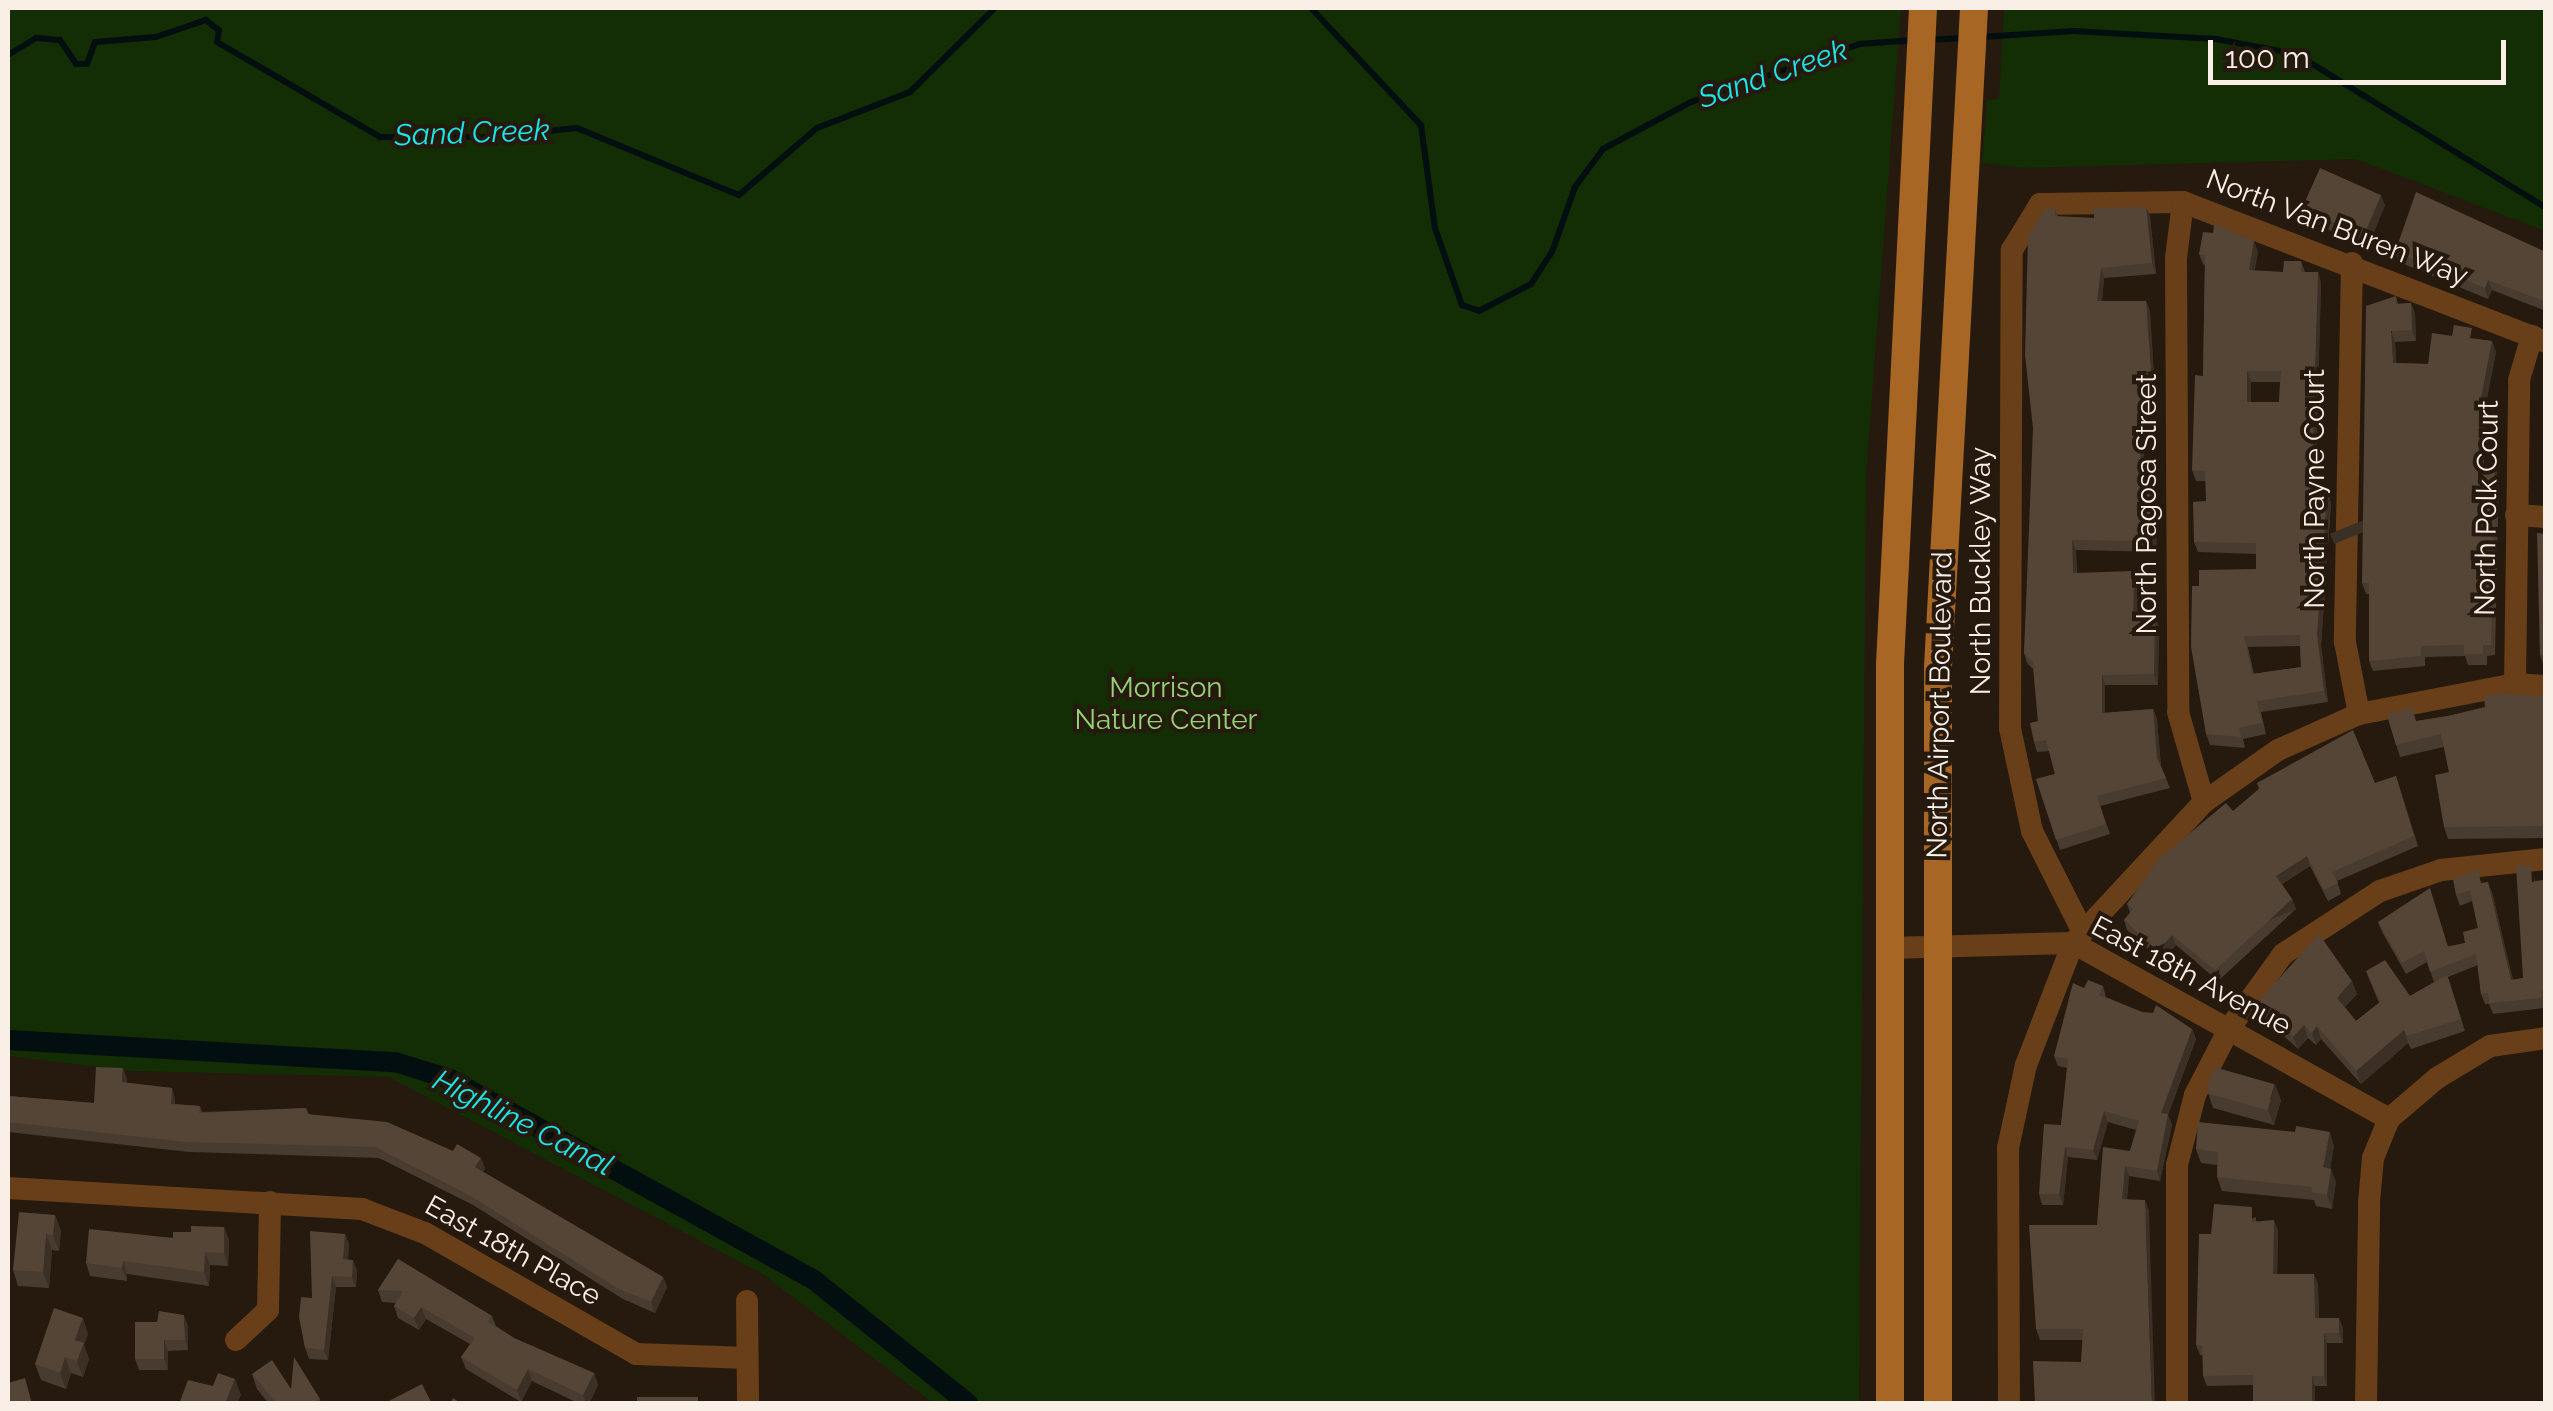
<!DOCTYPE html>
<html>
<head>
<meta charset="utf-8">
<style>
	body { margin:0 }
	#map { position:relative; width:2553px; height:1411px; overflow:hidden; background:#26190d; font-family:Raleway,sans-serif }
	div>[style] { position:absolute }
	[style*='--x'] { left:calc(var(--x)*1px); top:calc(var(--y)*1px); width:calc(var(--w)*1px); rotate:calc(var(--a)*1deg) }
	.green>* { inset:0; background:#132d05 }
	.stream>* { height:6px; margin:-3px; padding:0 3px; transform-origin:3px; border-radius:3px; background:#020e0f }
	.canal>* { height:20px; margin:-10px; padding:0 10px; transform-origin:10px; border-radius:10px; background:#020e0f }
	.minor>* { height:22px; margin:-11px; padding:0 11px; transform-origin:11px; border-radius:11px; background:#683f19 }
	.major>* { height:28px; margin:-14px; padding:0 14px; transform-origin:14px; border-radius:14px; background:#a86624 }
	.wall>* { inset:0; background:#483b2f }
	.shaded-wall>* { inset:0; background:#3b3026; transform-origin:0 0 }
	.building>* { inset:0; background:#544537; transform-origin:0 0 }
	span { translate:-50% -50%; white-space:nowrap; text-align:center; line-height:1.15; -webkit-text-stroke:8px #26190d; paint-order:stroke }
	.street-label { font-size:28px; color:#f9efe7 }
	.park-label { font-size:28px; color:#93d376 }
	.water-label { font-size:30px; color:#1be7ea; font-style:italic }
	.frame { position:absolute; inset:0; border:10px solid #f9efe7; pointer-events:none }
	.scale { position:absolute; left:2208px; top:40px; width:298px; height:45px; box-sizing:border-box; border:5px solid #f9efe7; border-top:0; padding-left:12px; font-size:30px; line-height:35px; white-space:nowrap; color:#f9efe7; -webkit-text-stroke:8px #26190d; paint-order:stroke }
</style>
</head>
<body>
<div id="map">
	<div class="green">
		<div style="clip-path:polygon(8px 8px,1901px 8px,1866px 477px,1859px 1403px,933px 1403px,761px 1273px,389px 1077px,133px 1071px,8px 1056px)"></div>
		<div style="clip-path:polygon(2004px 8px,2545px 8px,2545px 231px,2356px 159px,2024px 168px,1982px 163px,1987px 100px,1999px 99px)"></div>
	</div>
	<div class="stream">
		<div style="--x:1311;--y:8;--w:161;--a:46.8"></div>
		<div style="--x:1421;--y:125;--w:104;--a:82.3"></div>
		<div style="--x:1435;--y:228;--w:82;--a:70.7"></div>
		<div style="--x:1462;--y:305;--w:18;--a:19"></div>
		<div style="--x:1479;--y:311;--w:59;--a:-27.4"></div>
		<div style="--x:1531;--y:284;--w:38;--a:-57"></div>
		<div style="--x:1552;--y:252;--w:69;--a:-70.5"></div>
		<div style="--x:1575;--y:187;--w:47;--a:-53.6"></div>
		<div style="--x:1603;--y:149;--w:100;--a:-28.1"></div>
		<div style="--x:1691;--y:102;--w:178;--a:-19"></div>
		<div style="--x:1859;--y:44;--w:56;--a:-4.1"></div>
		<div style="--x:1982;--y:37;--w:91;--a:-3.8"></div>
		<div style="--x:2073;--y:31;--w:143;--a:3.2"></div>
		<div style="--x:2216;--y:39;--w:81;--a:10.6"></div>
		<div style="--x:2296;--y:54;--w:294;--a:31.6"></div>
		<div style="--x:1927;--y:40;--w:38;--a:-3"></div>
		<div style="--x:8;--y:55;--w:33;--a:-31"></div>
		<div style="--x:36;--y:38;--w:24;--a:5"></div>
		<div style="--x:60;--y:40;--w:29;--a:56"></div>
		<div style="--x:76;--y:64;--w:11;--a:0"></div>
		<div style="--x:87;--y:64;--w:23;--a:-70"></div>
		<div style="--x:95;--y:42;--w:61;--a:-4.7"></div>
		<div style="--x:156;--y:37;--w:53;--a:-18.8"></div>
		<div style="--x:206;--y:20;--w:16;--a:38"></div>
		<div style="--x:219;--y:30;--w:12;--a:99"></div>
		<div style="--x:217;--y:42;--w:189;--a:30.2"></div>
		<div style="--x:380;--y:137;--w:108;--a:0"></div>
		<div style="--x:488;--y:137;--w:89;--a:-5.8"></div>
		<div style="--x:577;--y:128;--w:175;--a:22.5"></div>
		<div style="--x:739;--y:195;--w:103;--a:-40.7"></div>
		<div style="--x:817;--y:128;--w:100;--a:-21.2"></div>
		<div style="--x:910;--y:92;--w:120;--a:-44.7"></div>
	</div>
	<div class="canal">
		<div style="--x:8;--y:1040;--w:388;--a:3.3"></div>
		<div style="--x:395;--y:1062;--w:58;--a:17.2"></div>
		<div style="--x:450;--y:1079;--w:416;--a:28.9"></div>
		<div style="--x:814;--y:1280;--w:198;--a:38.7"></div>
	</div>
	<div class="minor">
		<div style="--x:2183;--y:202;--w:56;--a:97.1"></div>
		<div style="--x:2176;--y:258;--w:454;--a:89.7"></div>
		<div style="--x:2178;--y:712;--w:94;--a:73.9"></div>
		<div style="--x:2352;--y:263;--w:379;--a:91.1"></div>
		<div style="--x:2345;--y:642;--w:73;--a:79"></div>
		<div style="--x:2516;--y:515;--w:30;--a:4"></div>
		<div style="--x:2515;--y:684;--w:304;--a:-89.2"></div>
		<div style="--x:2519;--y:380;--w:46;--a:-73.5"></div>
		<div style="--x:2083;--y:932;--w:113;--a:-116.8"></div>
		<div style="--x:2032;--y:831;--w:105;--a:-102.1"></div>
		<div style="--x:2010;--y:728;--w:478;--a:-89.8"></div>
		<div style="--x:2012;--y:250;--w:54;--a:-58.7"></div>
		<div style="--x:2040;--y:204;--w:143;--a:-0.8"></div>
		<div style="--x:2183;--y:202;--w:389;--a:21.1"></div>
		<div style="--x:1890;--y:948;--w:183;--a:-1.6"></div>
		<div style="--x:2073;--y:943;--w:362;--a:29.1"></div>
		<div style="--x:8;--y:1188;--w:355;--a:3.4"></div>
		<div style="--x:362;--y:1209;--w:67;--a:20.9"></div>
		<div style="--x:425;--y:1233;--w:243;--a:29.8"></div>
		<div style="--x:636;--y:1354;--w:111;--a:2.1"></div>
		<div style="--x:747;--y:1301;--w:103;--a:89.4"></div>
		<div style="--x:236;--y:1340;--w:44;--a:-43.2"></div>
		<div style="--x:268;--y:1310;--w:108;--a:-88.9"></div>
		<div style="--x:2009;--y:1404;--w:256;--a:-90.2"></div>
		<div style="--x:2008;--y:1148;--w:85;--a:-77.8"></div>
		<div style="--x:2026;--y:1065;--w:131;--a:-68.9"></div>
		<div style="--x:2073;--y:943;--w:192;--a:-47.1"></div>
		<div style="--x:2204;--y:802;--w:90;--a:-35.1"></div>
		<div style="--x:2278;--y:750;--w:89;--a:-24"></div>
		<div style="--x:2359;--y:714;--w:159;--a:-10.9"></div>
		<div style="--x:2515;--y:684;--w:31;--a:4"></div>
		<div style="--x:2177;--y:1404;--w:239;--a:-90"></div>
		<div style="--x:2177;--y:1165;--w:72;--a:-75.6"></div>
		<div style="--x:2195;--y:1095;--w:74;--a:-62.7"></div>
		<div style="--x:2229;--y:1029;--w:92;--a:-54.2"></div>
		<div style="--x:2283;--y:954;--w:116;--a:-33"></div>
		<div style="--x:2380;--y:891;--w:65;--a:-19"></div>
		<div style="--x:2441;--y:870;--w:106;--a:-6"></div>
		<div style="--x:2366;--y:1404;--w:202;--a:-89.1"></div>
		<div style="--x:2369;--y:1202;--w:44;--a:-84.8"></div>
		<div style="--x:2373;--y:1158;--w:42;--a:-67.7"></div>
		<div style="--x:2389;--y:1119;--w:63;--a:-40.5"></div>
		<div style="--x:2437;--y:1078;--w:62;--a:-31.1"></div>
		<div style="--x:2490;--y:1046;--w:57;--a:-8.1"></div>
	</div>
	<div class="major">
		<div style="--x:1890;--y:1404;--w:740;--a:-90"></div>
		<div style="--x:1890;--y:664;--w:657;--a:-87.12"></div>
		<div style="--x:1938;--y:1404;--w:737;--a:-90"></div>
		<div style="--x:1938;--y:667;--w:660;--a:-86.87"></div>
	</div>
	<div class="wall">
		<div style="clip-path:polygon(2385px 205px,2367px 249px,2303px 217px,2299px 207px)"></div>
		<div style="clip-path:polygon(2146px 207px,2150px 217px,2156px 274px,2104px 278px,2102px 301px,2146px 301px,2150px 311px,2156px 411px,2144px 411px,2144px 484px,2158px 494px,2156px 552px,2076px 550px,2077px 573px,2138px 582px,2137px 617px,2155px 617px,2159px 627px,2158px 685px,2105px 685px,2105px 713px,2153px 709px,2157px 719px,2161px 766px,2170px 788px,2100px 806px,2110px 834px,2060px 850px,2036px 779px,2055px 774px,2049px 751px,2037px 752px,2034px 742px,2038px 721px,2033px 669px,2027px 663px,2024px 653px,2055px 209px,2058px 217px,2094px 218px)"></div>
		<div style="clip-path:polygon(evenodd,2258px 252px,2254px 271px,2283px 272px,2301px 261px,2305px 272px,2318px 272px,2321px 283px,2315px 492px,2327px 492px,2331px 503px,2321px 646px,2328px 702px,2261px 712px,2266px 734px,2243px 739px,2245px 748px,2210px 745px,2206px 734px,2199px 586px,2256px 569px,2256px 554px,2198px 552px,2194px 542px,2206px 501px,2206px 481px,2196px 481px,2192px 470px,2203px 376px,2205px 265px,2203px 264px,2199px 254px,2258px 252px,2251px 382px,2280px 382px,2279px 402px,2251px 402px,2251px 382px,2258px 252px,2300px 646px,2301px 667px,2254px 674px,2248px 647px,2300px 646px)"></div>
		<div style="clip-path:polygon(2395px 252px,2546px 252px,2546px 311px,2492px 290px,2488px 299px,2399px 262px)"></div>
		<div style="clip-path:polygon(2396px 296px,2398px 304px,2411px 303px,2415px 314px,2416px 341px,2395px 342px,2396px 363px,2428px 364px,2475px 339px,2492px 341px,2496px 352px,2485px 408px,2484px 466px,2499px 477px,2495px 655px,2487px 656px,2487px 665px,2468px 665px,2465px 656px,2425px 657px,2425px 666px,2373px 671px,2369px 661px,2369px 594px,2366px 594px,2362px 583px)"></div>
		<div style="clip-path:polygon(2546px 534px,2546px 667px,2544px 667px,2540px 655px)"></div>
		<div style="clip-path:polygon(2546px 696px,2546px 838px,2448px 839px,2444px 827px,2449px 772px,2444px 747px,2400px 757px,2387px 715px,2417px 721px,2448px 716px)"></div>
		<div style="clip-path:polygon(2396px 776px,2418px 846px,2337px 881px,2341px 894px,2328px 901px,2310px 866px,2282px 884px,2292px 899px,2296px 909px,2218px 981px,2176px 945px,2162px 961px,2127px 930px,2124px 920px,2130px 913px,2127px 904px,2259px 789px,2257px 783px,2375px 783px)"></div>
		<div style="clip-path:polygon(2535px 875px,2535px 881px,2546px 880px,2545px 1008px,2493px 1014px,2489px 1004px,2485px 1004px,2481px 994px,2478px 965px,2448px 977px,2465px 1031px,2411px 1049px,2408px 1043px,2361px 1084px,2321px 1039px,2316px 1045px,2308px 1038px,2298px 1049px,2261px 1015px,2257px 1003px,2357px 994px,2345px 1007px,2356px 1021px,2379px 1003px,2366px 971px,2410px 996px,2434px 982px,2427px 962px,2406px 974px,2382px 932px,2378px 922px,2449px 946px,2465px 943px,2478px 928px,2472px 901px,2460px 906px,2456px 895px,2483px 883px,2492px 892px,2513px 980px,2523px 978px)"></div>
		<div style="clip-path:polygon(2103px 986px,2106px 997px,2142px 1012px,2192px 1029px,2196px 1039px,2168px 1115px,2172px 1125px,2160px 1181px,2129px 1176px,2127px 1199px,2149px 1210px,2081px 1362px,2083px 1340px,2040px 1340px,2036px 1329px,2097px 1225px,2130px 1151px,2136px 1130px,2108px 1122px,2097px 1160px,2068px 1157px,2063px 1205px,2042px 1205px,2039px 1194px,2061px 1125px,2067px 1068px,2058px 1066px,2054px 1056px,2084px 988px)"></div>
		<div style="clip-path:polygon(127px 1079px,126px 1083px,172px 1088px,175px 1099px,175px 1104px,200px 1106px,202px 1112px,306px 1108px,309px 1114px,485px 1168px,483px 1172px,663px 1277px,667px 1287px,655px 1313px,623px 1299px,473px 1205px,379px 1158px,189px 1152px,8px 1132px,8px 1096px,94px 1103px)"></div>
		<div style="clip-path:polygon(2208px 1093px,2281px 1100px,2274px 1125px,2213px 1108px)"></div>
		<div style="clip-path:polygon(2295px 1132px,2334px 1146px,2330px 1168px,2336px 1182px,2332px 1209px,2316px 1206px,2314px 1200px,2222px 1191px,2217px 1177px,2217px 1165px,2201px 1163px,2196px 1149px)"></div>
		<div style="clip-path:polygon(55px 1215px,61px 1231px,59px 1251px,52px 1250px,49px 1288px,18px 1286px,13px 1270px)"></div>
		<div style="clip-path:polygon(2256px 1217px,2256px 1221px,2278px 1230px,2277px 1274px,2318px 1284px,2319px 1318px,2343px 1328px,2343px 1343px,2327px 1343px,2327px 1386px,2315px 1386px,2315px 1404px,2253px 1385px,2207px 1386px,2203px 1376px,2203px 1355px,2200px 1355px,2196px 1345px,2211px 1234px)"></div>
		<div style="clip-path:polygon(224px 1227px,229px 1240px,228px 1266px,210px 1265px,209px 1286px,127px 1274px,127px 1281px,90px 1276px,86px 1263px,191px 1232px)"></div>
		<div style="clip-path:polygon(345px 1234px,349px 1244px,348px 1260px,357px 1270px,356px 1287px,336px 1287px,328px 1360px,309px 1359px,305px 1348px,312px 1298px)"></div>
		<div style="clip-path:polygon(398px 1259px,492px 1316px,496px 1326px,514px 1338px,594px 1373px,598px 1385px,589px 1404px,580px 1404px,532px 1381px,521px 1402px,466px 1369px,461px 1357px,470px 1344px,426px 1319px,419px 1330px,398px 1318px,394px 1306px,396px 1303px,382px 1302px,378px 1290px)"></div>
		<div style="clip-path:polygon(188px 1326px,188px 1350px,168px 1351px,168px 1370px,139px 1370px,135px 1359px)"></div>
		<div style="clip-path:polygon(88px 1334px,84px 1345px,89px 1359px,83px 1377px,71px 1373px,66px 1389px,41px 1380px,35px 1364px)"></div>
		<div style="clip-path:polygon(252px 1374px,320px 1399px,321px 1404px,269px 1404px,257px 1389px)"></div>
	</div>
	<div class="shaded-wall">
		<div style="clip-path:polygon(2381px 195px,2385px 205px,2367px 249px,2363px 239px)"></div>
		<div style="clip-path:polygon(2146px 207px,2150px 217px,2156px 274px,2152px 263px)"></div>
		<div style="clip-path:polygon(2254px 241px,2258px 252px,2253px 281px,2249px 270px)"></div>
		<div style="clip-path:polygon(2101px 268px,2104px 278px,2101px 311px,2097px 301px)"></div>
		<div style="clip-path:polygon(2318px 272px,2321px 283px,2315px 503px,2311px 492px)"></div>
		<div style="clip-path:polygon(2488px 280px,2492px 290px,2488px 299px,2485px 288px)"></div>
		<div style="clip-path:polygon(2146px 301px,2150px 311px,2156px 411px,2153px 401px)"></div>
		<div style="clip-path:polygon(2411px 303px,2415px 314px,2416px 341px,2412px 330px)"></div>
		<div style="clip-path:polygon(2391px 331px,2395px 342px,2397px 373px,2393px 363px)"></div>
		<div style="clip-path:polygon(2492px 341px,2496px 352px,2485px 408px,2483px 477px,2479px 466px,2481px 397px)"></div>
		<div style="clip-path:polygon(2247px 371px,2251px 382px,2251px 413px,2247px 402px)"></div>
		<div style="clip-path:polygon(2141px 401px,2144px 411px,2144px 494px,2140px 484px)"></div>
		<div style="left:2495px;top:467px;width:11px;height:178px;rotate:68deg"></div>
		<div style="clip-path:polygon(2154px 484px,2158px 494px,2156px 552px,2152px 541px)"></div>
		<div style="clip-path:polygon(2327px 492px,2331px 503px,2321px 646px,2328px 702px,2324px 691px,2317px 635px)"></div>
		<div style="clip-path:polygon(2072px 540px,2076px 550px,2077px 583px,2073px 573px)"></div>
		<div style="clip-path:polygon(2134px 571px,2138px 582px,2137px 627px,2133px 617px)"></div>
		<div style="clip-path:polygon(2155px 617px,2159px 627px,2158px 685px,2154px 674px)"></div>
		<div style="clip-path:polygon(2102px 675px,2105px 685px,2105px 723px,2102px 713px)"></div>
		<div style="clip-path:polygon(2153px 709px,2157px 719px,2161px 769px,2157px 758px)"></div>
		<div style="clip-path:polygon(2307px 856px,2310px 866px,2279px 886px,2276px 876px)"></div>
		<div style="clip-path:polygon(2488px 882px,2492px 892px,2515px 990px,2511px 980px)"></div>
		<div style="left:2292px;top:899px;width:11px;height:105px;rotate:68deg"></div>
		<div style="clip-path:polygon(2172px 935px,2176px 945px,2162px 961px,2158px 951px)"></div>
		<div style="clip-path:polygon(2352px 981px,2357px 994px,2341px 1011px,2337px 998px)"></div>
		<div style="clip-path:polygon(2304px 1025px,2308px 1038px,2298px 1049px,2293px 1037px)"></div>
		<div style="clip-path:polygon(2317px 1026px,2321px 1039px,2316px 1045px,2312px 1033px)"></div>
		<div style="clip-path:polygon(2192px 1029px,2196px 1039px,2168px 1115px,2172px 1125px,2160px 1181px,2157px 1171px,2161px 1113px)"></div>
		<div style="clip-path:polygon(2404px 1030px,2408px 1043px,2361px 1084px,2356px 1071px)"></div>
		<div style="clip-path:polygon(123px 1068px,127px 1079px,125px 1093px,122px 1082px)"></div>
		<div style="clip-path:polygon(2275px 1084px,2281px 1100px,2274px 1125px,2268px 1110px)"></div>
		<div style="clip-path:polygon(172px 1088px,175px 1099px,174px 1114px,171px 1104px)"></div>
		<div style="clip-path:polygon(2104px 1111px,2108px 1122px,2097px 1160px,2093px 1150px)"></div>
		<div style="clip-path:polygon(2330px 1132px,2334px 1146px,2328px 1181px,2323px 1167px)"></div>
		<div style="clip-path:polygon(2065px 1147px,2068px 1157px,2063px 1205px,2059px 1194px)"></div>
		<div style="clip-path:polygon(481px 1158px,485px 1168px,479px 1178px,475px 1167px)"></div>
		<div style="clip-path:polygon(2125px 1166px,2129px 1176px,2126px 1209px,2122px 1199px)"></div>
		<div style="clip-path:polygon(2331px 1169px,2336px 1182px,2332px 1209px,2327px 1195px)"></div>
		<div style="clip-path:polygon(2145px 1200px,2149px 1210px,2155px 1404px,2152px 1404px)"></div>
		<div style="clip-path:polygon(55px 1215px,61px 1231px,59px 1251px,53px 1235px)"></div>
		<div style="clip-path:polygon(2274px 1220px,2278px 1230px,2277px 1284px,2273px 1274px)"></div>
		<div style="clip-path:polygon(224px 1227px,229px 1240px,228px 1266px,224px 1253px)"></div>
		<div style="clip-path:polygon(46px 1234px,52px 1250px,49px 1288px,43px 1272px)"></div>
		<div style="clip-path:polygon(345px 1234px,349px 1244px,347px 1270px,343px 1259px)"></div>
		<div style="clip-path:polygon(205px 1252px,210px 1265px,209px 1286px,204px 1272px)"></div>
		<div style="clip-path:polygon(353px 1260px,357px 1270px,356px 1287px,352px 1277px)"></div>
		<div style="clip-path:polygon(123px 1261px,127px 1274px,127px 1281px,122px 1268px)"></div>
		<div style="clip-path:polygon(2314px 1274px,2318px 1284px,2319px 1328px,2315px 1318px)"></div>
		<div style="clip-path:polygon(332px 1276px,336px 1287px,328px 1360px,324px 1350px)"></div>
		<div style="clip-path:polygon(663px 1277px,667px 1287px,655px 1313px,651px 1302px)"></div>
		<div style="clip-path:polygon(421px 1307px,426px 1319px,419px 1330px,414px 1318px)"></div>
		<div style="clip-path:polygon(184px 1315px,188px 1326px,188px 1350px,185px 1340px)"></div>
		<div style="clip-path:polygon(83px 1318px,88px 1334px,84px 1345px,89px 1359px,83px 1377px,77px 1361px,75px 1340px)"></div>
		<div style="clip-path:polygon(2339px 1318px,2343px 1328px,2343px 1343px,2339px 1333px)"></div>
		<div style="clip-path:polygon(2324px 1333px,2327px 1343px,2327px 1386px,2324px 1376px)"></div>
		<div style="clip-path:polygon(164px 1340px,168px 1351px,168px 1370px,164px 1359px)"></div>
		<div style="clip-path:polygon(65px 1357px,71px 1373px,66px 1389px,60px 1373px)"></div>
		<div style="clip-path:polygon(528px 1369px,532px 1381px,521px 1402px,517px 1390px)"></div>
		<div style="clip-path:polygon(594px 1373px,598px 1385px,589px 1404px,586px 1404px,583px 1395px)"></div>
		<div style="clip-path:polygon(2312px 1376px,2315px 1386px,2315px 1404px,2312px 1404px)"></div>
		<div style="clip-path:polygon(235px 1379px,241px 1395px,237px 1404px,225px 1404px)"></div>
	</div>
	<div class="building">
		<div style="left:2320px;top:168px;width:67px;height:44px;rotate:24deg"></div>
		<div style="clip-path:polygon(2416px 192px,2546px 252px,2546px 302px,2488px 280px,2485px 288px,2395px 252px)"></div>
		<div style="clip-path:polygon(2146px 207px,2152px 263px,2101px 268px,2097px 301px,2146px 301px,2153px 401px,2141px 401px,2140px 484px,2154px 484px,2152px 541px,2072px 540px,2073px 573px,2134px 571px,2133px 617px,2155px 617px,2154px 674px,2102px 675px,2102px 713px,2153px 709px,2157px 758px,2166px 778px,2097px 796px,2106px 824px,2056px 840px,2036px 779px,2055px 774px,2046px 740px,2034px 742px,2030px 723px,2038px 721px,2033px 662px,2024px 653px,2033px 428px,2025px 355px,2028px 236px,2045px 209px,2055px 209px,2055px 216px,2094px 218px,2094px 208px)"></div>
		<div style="clip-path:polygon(evenodd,2214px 224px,2254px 241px,2249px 270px,2283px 272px,2284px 261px,2301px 261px,2301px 272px,2318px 272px,2311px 492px,2327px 492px,2317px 635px,2324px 691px,2257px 701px,2262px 723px,2239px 728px,2241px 737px,2206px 734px,2191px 647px,2192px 586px,2199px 586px,2199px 570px,2256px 569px,2256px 543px,2194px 542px,2193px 502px,2206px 501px,2205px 471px,2192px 470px,2195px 375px,2203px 376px,2205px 255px,2199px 254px,2203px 232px,2213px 233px,2214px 224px,2247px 371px,2281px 371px,2279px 402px,2247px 402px,2247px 371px,2214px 224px,2300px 635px,2301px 667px,2252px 674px,2244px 636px,2300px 635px)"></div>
		<div style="clip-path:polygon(2396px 296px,2396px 304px,2411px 303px,2412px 330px,2391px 331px,2393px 363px,2428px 364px,2432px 333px,2452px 336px,2454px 325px,2472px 328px,2470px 338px,2492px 341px,2481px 397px,2479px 466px,2495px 467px,2491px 645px,2483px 645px,2483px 654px,2464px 654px,2464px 645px,2421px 646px,2421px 656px,2369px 661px,2369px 583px,2362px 583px,2366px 306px)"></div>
		<div style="clip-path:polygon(2537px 533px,2546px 534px,2546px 655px,2540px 655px)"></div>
		<div style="clip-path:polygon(2506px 694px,2546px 696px,2546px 826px,2444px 827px,2435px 775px,2449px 772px,2441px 734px,2396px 745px,2387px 715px,2412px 707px,2416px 721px,2448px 716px,2485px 707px,2484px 696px)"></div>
		<div style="clip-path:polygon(2353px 730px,2375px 783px,2396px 776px,2414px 836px,2332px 872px,2338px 883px,2324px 890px,2307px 856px,2276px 876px,2292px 899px,2215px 970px,2172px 935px,2158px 951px,2124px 920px,2133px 909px,2127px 904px,2159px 859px,2226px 803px,2233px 811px,2260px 788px,2257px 783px)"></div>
		<div style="clip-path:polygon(2531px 865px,2532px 882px,2546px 880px,2546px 991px,2542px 991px,2541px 998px,2489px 1003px,2488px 993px,2481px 994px,2476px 954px,2430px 972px,2424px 951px,2402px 963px,2378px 922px,2430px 888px,2448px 947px,2465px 943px,2463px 932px,2478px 928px,2470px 890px,2456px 895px,2453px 879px,2478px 870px,2481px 883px,2488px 882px,2511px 980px,2523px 978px,2516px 866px)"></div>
		<div style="clip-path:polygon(2319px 934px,2352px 981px,2337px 998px,2356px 1021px,2380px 1002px,2366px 971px,2385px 960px,2410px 996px,2447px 975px,2461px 1019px,2407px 1036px,2404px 1030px,2356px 1071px,2317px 1026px,2312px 1033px,2304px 1025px,2293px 1037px,2257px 1003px)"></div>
		<div style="clip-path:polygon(2088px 980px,2103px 986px,2099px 995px,2142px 1012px,2153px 1013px,2156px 1005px,2192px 1029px,2161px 1113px,2168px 1114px,2157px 1171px,2125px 1166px,2122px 1199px,2145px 1200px,2152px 1404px,2035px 1404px,2033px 1361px,2081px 1362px,2083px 1329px,2036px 1329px,2029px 1225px,2097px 1225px,2103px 1147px,2130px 1151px,2139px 1121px,2104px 1111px,2093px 1150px,2065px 1147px,2059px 1194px,2039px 1194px,2044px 1124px,2061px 1125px,2068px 1059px,2054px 1056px,2073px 983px,2084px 988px)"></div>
		<div style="clip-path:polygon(96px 1067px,123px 1068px,122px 1082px,172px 1088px,171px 1104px,200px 1106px,199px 1113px,306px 1108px,307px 1114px,387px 1122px,453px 1151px,457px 1144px,481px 1158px,475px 1167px,663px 1277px,651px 1302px,619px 1289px,469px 1195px,375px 1147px,185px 1142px,8px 1122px,8px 1096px,94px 1103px)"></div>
		<div style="left:2214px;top:1067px;width:63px;height:27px;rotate:16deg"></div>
		<div style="clip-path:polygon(2198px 1122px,2295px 1132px,2296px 1126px,2330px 1132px,2323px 1167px,2331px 1169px,2327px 1195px,2311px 1192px,2312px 1187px,2217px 1177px,2218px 1152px,2196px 1149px)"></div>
		<div style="clip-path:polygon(2214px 1204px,2252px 1207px,2252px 1222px,2274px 1220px,2273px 1274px,2314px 1274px,2315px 1318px,2339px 1318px,2339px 1333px,2324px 1333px,2324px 1376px,2312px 1376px,2312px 1404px,2253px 1404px,2253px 1375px,2203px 1376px,2202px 1345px,2196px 1345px,2199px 1234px,2211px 1234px)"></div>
		<div style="clip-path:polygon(19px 1212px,55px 1215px,53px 1235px,46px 1234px,43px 1272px,13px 1270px)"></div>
		<div style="clip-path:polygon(191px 1226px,224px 1227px,224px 1253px,205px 1252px,204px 1272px,123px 1261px,122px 1268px,86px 1263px,89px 1229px,173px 1238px,173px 1232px,191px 1232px)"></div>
		<div style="clip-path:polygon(310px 1231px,345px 1234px,343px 1259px,353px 1260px,352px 1277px,332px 1276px,324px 1350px,305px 1348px,299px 1317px,301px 1297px,312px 1298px)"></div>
		<div style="clip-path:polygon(398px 1259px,492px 1316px,488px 1322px,514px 1338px,594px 1373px,583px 1395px,528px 1369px,517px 1390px,461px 1357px,475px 1338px,421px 1307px,414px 1318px,394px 1306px,403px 1291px,378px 1290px)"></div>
		<div style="clip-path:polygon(54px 1308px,83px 1318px,75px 1340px,84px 1343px,77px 1361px,65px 1357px,60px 1373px,35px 1364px)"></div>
		<div style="clip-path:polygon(159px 1311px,184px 1315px,185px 1340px,164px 1340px,164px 1359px,135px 1359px,135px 1322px,157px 1322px)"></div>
		<div style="clip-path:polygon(294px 1357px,320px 1399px,309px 1404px,277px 1404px,252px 1374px,272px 1360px,291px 1389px)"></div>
		<div style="clip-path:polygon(218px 1373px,235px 1379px,225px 1404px,179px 1404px,188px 1380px,213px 1386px)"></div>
		<div style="clip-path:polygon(25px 1378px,32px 1404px,8px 1404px,8px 1383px)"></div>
		<div style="clip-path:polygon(422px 1384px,432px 1404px,383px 1404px)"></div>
		<div style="left:637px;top:1397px;width:61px;height:7px"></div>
		<div style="clip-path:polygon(453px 1398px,462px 1404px,450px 1404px)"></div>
	</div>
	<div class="street-label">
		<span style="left:2337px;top:228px;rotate:21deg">North Van Buren Way</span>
		<span style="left:2315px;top:489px;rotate:-90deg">North Payne Court</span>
		<span style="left:2147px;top:504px;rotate:-90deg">North Pagosa Street</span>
		<span style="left:2487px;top:508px;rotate:-89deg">North Polk Court</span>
		<span style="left:1981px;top:571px;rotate:-90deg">North Buckley Way</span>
		<span style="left:1940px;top:705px;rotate:-89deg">North Airport Boulevard</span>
		<span style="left:2191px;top:976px;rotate:28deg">East 18th Avenue</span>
		<span style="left:513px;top:1251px;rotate:29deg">East 18th Place</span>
	</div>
	<div class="park-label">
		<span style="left:1166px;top:704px">Morrison<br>Nature Center</span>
	</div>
	<div class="water-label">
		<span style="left:1773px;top:74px;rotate:-19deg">Sand Creek</span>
		<span style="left:472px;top:133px;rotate:-2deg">Sand Creek</span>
		<span style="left:523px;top:1123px;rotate:27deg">Highline Canal</span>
	</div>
	<div class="frame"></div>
	<div class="scale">100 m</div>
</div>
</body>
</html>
